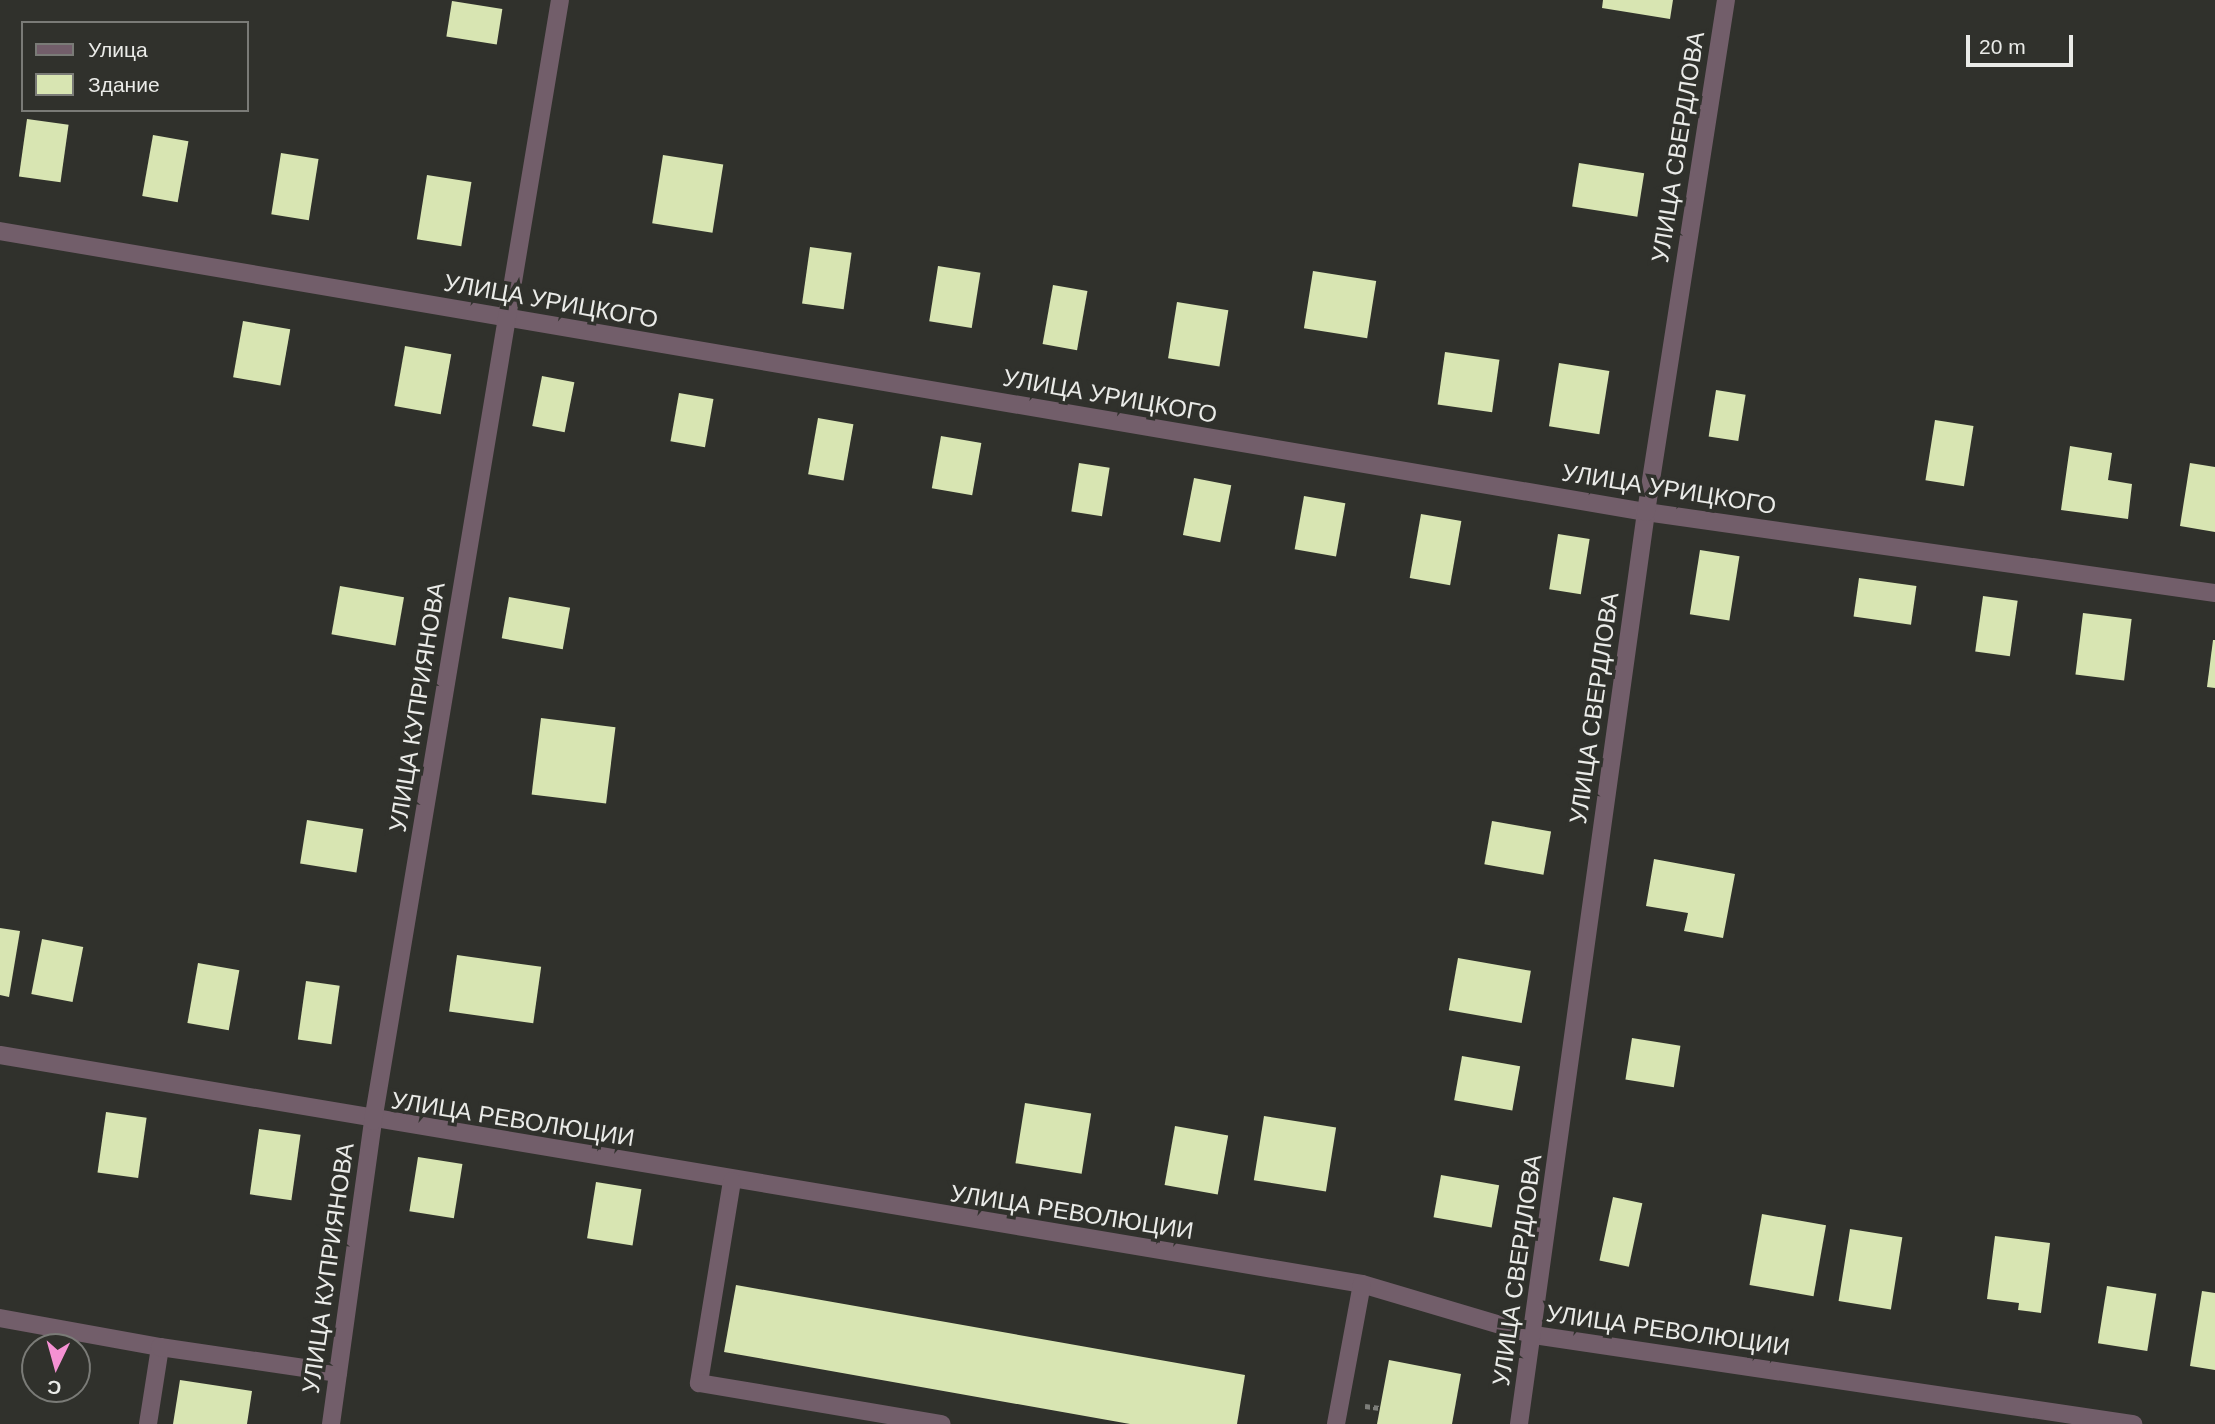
<!DOCTYPE html>
<html>
<head>
<meta charset="utf-8">
<style>
	body { margin:0 }
	#map { position:relative; width:2215px; height:1424px; overflow:hidden; background:#30312c; font-family:Helvetica,sans-serif }
	div>[style] { position:absolute }
	[style*='--x'] { left:calc(var(--x)*1px); top:calc(var(--y)*1px); width:calc(var(--w)*1px); rotate:calc(var(--a)*1deg) }
	.building>* { inset:0; background:#d8e5b2; transform-origin:0 0 }
	.path>* { height:4.5px; margin-top:-2.25px; transform-origin:0; background:repeating-linear-gradient(90deg,#7c7d79 0 5px,transparent 0 8.5px) }
	.minor>* { height:18px; margin:-9px; padding:0 9px; transform-origin:9px; border-radius:9px; background:#725e6a }
	span { translate:-50% -50%; white-space:nowrap; text-align:center; line-height:1.15; -webkit-text-stroke:7px #30312c; paint-order:stroke }
	.street-label { font-size:24px; color:#eaebe8 }
	.legend { position:absolute; left:21px; top:21px; width:228px; height:91px; box-sizing:border-box; background:#30312c; border:2px solid #7a7b77; margin:0; padding:9px 12px; list-style:none; font-size:21px; color:#eaebe8 }
	.legend li { display:flex; align-items:center; gap:14px; height:35px }
	.legend b { width:35px; border:2px solid #7a7b77 }
	.north { position:absolute; left:21px; top:1333px; width:70px; height:70px; box-sizing:border-box; background:#30312c; border:2px solid #7a7b77; border-radius:50%; rotate:185deg; font-size:19px; font-weight:700; line-height:28px; text-align:center; color:#eaebe8 }
	.north::after { content:''; display:block; margin:auto; width:24px; height:32px; background:#f591d3; clip-path:polygon(50% 0,100% 100%,50% 72%,0 100%) }
	.scale { position:absolute; left:1966px; top:35px; width:107px; height:32px; box-sizing:border-box; border:4px solid #eaebe8; border-top:0; padding-left:9px; font-size:21px; line-height:24px; white-space:nowrap; color:#eaebe8; -webkit-text-stroke:5px #30312c; paint-order:stroke }
</style>
</head>
<body>
<div id="map">
	<div class="building">
		<div style="clip-path:polygon(1603px 0,1673px 0,1670px 19px,1602px 8px)"></div>
		<div style="left:452px;top:1px;width:51px;height:36px;rotate:9deg"></div>
		<div style="left:27px;top:119px;width:42px;height:58px;rotate:8deg"></div>
		<div style="left:153px;top:135px;width:36px;height:62px;rotate:10deg"></div>
		<div style="left:281px;top:153px;width:38px;height:62px;rotate:9deg"></div>
		<div style="left:663px;top:155px;width:61px;height:69px;rotate:9deg"></div>
		<div style="left:1579px;top:163px;width:66px;height:44px;rotate:9deg"></div>
		<div style="left:427px;top:175px;width:45px;height:65px;rotate:9deg"></div>
		<div style="left:810px;top:247px;width:42px;height:57px;rotate:8deg"></div>
		<div style="left:938px;top:266px;width:43px;height:56px;rotate:9deg"></div>
		<div style="left:1313px;top:271px;width:64px;height:58px;rotate:9deg"></div>
		<div style="left:1053px;top:285px;width:35px;height:60px;rotate:10deg"></div>
		<div style="left:1177px;top:302px;width:52px;height:57px;rotate:9deg"></div>
		<div style="left:243px;top:321px;width:48px;height:57px;rotate:10deg"></div>
		<div style="left:405px;top:346px;width:47px;height:61px;rotate:10deg"></div>
		<div style="left:1445px;top:352px;width:55px;height:53px;rotate:8deg"></div>
		<div style="left:1559px;top:363px;width:51px;height:64px;rotate:9deg"></div>
		<div style="left:542px;top:376px;width:33px;height:51px;rotate:11deg"></div>
		<div style="left:1716px;top:390px;width:30px;height:47px;rotate:9deg"></div>
		<div style="left:679px;top:393px;width:35px;height:49px;rotate:10deg"></div>
		<div style="left:818px;top:418px;width:36px;height:57px;rotate:10deg"></div>
		<div style="left:1935px;top:420px;width:39px;height:61px;rotate:9deg"></div>
		<div style="left:941px;top:436px;width:41px;height:53px;rotate:10deg"></div>
		<div style="clip-path:polygon(2070px 446px,2112px 453px,2108px 480px,2132px 484px,2128px 519px,2061px 510px)"></div>
		<div style="left:1079px;top:463px;width:31px;height:49px;rotate:9deg"></div>
		<div style="clip-path:polygon(2190px 463px,2215px 467px,2215px 532px,2180px 526px)"></div>
		<div style="left:1194px;top:478px;width:38px;height:58px;rotate:11deg"></div>
		<div style="left:1304px;top:496px;width:42px;height:54px;rotate:10deg"></div>
		<div style="left:1421px;top:514px;width:41px;height:65px;rotate:10deg"></div>
		<div style="left:1558px;top:534px;width:32px;height:56px;rotate:9deg"></div>
		<div style="left:1700px;top:550px;width:40px;height:65px;rotate:9deg"></div>
		<div style="left:1859px;top:578px;width:58px;height:39px;rotate:8deg"></div>
		<div style="left:340px;top:586px;width:65px;height:49px;rotate:10deg"></div>
		<div style="left:1983px;top:596px;width:35px;height:56px;rotate:8deg"></div>
		<div style="left:509px;top:597px;width:62px;height:42px;rotate:10deg"></div>
		<div style="left:2083px;top:613px;width:49px;height:62px;rotate:7deg"></div>
		<div style="clip-path:polygon(2213px 640px,2215px 640px,2215px 688px,2207px 687px)"></div>
		<div style="left:541px;top:718px;width:75px;height:77px;rotate:7deg"></div>
		<div style="left:307px;top:820px;width:57px;height:44px;rotate:9deg"></div>
		<div style="left:1492px;top:821px;width:60px;height:44px;rotate:10deg"></div>
		<div style="clip-path:polygon(1654px 859px,1735px 874px,1723px 938px,1684px 931px,1688px 913px,1646px 906px)"></div>
		<div style="clip-path:polygon(0 928px,20px 931px,9px 997px,0 995px)"></div>
		<div style="left:42px;top:939px;width:42px;height:56px;rotate:11deg"></div>
		<div style="left:457px;top:955px;width:85px;height:57px;rotate:8deg"></div>
		<div style="left:1458px;top:958px;width:74px;height:53px;rotate:10deg"></div>
		<div style="left:198px;top:963px;width:42px;height:61px;rotate:10deg"></div>
		<div style="left:306px;top:981px;width:34px;height:59px;rotate:8deg"></div>
		<div style="left:1632px;top:1038px;width:49px;height:42px;rotate:9deg"></div>
		<div style="left:1462px;top:1056px;width:59px;height:45px;rotate:10deg"></div>
		<div style="left:1025px;top:1103px;width:67px;height:61px;rotate:9deg"></div>
		<div style="left:106px;top:1112px;width:41px;height:61px;rotate:8deg"></div>
		<div style="left:1264px;top:1116px;width:73px;height:65px;rotate:9deg"></div>
		<div style="left:1175px;top:1126px;width:54px;height:60px;rotate:10deg"></div>
		<div style="left:259px;top:1129px;width:42px;height:66px;rotate:8deg"></div>
		<div style="left:418px;top:1157px;width:45px;height:55px;rotate:9deg"></div>
		<div style="left:1441px;top:1175px;width:59px;height:43px;rotate:10deg"></div>
		<div style="left:596px;top:1182px;width:46px;height:57px;rotate:9deg"></div>
		<div style="left:1613px;top:1197px;width:30px;height:65px;rotate:12deg"></div>
		<div style="left:1762px;top:1214px;width:65px;height:72px;rotate:10deg"></div>
		<div style="left:1850px;top:1229px;width:53px;height:73px;rotate:9deg"></div>
		<div style="clip-path:polygon(1995px 1236px,2050px 1243px,2041px 1313px,2018px 1310px,2019px 1303px,1987px 1299px)"></div>
		<div style="clip-path:polygon(736px 1285px,1245px 1375px,1237px 1424px,1130px 1424px,724px 1352px)"></div>
		<div style="left:2107px;top:1286px;width:50px;height:58px;rotate:9deg"></div>
		<div style="clip-path:polygon(2202px 1291px,2215px 1293px,2215px 1370px,2190px 1366px)"></div>
		<div style="clip-path:polygon(1389px 1360px,1461px 1374px,1452px 1424px,1377px 1424px)"></div>
		<div style="clip-path:polygon(180px 1380px,252px 1391px,247px 1424px,173px 1424px)"></div>
	</div>
	<div class="path">
		<div style="--x:1365;--y:1406;--w:15;--a:8"></div>
	</div>
	<div class="minor">
		<div style="--x:0;--y:231;--w:1670;--a:9.69"></div>
		<div style="--x:1646;--y:512;--w:575;--a:8.1"></div>
		<div style="--x:0;--y:1055;--w:1381;--a:9.54"></div>
		<div style="--x:1362;--y:1284;--w:179;--a:16.5"></div>
		<div style="--x:1534;--y:1335;--w:606;--a:8.45"></div>
		<div style="--x:732;--y:1181;--w:205;--a:99.3"></div>
		<div style="--x:699;--y:1383;--w:246;--a:9.6"></div>
		<div style="--x:0;--y:1318;--w:163;--a:10.3"></div>
		<div style="--x:148;--y:1424;--w:78;--a:-81.1"></div>
		<div style="--x:160;--y:1347;--w:180;--a:8.3"></div>
		<div style="--x:331;--y:1424;--w:306;--a:-82.1"></div>
		<div style="--x:373;--y:1121;--w:1136;--a:-80.53"></div>
		<div style="--x:1336;--y:1424;--w:142;--a:-79.5"></div>
		<div style="--x:1519;--y:1424;--w:921;--a:-82.07"></div>
		<div style="--x:1646;--y:512;--w:518;--a:-81.12"></div>
	</div>
	<div class="street-label">
		<span style="left:1678px;top:147px;rotate:-81deg">УЛИЦА СВЕРДЛОВА</span>
		<span style="left:551px;top:301px;rotate:10deg">УЛИЦА УРИЦКОГО</span>
		<span style="left:1110px;top:396px;rotate:10deg">УЛИЦА УРИЦКОГО</span>
		<span style="left:1669px;top:489px;rotate:9deg">УЛИЦА УРИЦКОГО</span>
		<span style="left:417px;top:707px;rotate:-81deg">УЛИЦА КУПРИЯНОВА</span>
		<span style="left:1594px;top:708px;rotate:-82deg">УЛИЦА СВЕРДЛОВА</span>
		<span style="left:513px;top:1119px;rotate:9deg">УЛИЦА РЕВОЛЮЦИИ</span>
		<span style="left:1072px;top:1212px;rotate:9deg">УЛИЦА РЕВОЛЮЦИИ</span>
		<span style="left:328px;top:1268px;rotate:-82deg">УЛИЦА КУПРИЯНОВА</span>
		<span style="left:1517px;top:1270px;rotate:-82deg">УЛИЦА СВЕРДЛОВА</span>
		<span style="left:1668px;top:1330px;rotate:8deg">УЛИЦА РЕВОЛЮЦИИ</span>
	</div>
	<ul class="legend">
	<li><b style="height:9px;background:#725e6a"></b>Улица</li>
	<li><b style="height:19px;background:#d8e5b2"></b>Здание</li>
	</ul>
	<div class="north">С</div>
	<div class="scale">20 m</div>
</div>
</body>
</html>
